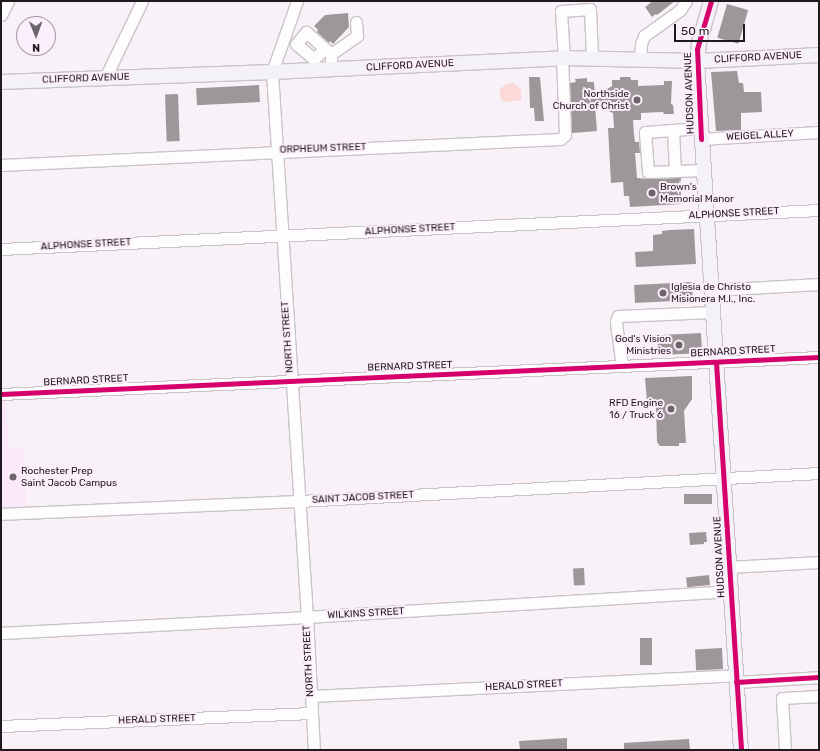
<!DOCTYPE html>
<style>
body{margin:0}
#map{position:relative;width:820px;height:751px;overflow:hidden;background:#f8f2f8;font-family:Rubik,sans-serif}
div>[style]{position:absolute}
.built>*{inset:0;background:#fbe8f9}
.green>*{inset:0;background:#fcd8d7}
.building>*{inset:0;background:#9e979a;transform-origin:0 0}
.roads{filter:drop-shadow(1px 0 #cac3c9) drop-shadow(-1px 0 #cac3c9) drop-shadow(0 1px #cac3c9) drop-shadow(0 -1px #cac3c9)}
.minor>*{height:11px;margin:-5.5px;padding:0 5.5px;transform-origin:5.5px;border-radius:5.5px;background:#fefdfe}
.major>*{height:14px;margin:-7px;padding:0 7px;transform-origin:7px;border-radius:7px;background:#f5f1f8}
.cycleway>*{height:5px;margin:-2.5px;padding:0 2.5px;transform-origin:2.5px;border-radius:2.5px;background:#d6006c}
.dots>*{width:11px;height:11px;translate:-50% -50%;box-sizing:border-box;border:2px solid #fceefa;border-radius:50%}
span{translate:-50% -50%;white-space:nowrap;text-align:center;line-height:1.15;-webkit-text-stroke:4px #fceefa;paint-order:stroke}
.street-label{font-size:10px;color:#211920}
.poi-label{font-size:10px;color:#211920}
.right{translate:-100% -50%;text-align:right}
.left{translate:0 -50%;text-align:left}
.frame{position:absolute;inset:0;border:2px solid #211920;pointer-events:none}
.north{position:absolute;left:16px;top:16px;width:40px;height:40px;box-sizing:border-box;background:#fceefa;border:1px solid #a499a3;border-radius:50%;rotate:179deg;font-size:11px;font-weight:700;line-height:16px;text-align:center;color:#211920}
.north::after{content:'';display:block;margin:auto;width:14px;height:18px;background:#6c656c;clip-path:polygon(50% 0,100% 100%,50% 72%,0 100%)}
.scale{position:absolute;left:674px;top:24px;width:71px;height:18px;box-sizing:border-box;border:2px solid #211920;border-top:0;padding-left:5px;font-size:12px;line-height:14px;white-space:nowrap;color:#211920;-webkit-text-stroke:3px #fceefa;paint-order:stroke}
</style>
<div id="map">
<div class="built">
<i style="clip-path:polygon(1px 400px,6px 400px,9px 448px,24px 447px,26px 509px,1px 511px)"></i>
</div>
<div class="green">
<i style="clip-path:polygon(514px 83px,521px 90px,521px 100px,508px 102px,502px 101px,499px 90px,506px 84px)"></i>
</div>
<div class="building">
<i style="clip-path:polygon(653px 1px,675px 1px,657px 15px,656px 14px,652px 17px,645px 7px)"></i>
<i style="left:727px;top:4px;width:22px;height:35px;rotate:16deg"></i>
<i style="clip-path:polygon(348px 13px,349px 27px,333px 44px,330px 41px,329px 43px,317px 32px,318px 30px,314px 26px,325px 15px)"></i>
<i style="clip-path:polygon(737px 71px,739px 83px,743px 83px,744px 92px,761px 92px,762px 112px,741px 113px,741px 130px,716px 131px,711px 72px)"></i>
<i style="clip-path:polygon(529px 77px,540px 77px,544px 121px,535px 121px,534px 108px,530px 108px)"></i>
<i style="clip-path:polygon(620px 77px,630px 77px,631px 80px,638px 80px,638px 86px,664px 85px,664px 81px,672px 81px,671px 104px,673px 105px,674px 114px,664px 114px,663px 112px,641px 113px,641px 120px,633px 120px,634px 135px,635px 142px,639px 142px,640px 153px,635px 153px,637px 178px,648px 179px,681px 178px,681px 204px,630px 207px,629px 196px,624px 196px,623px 182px,611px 183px,608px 128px,614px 128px,613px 113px,595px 105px,597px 131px,572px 133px,570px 83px,576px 82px,575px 79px,587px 78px,587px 82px,594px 82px,595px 97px,612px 86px,612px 80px,620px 80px)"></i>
<i style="left:259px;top:85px;width:17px;height:63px;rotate:87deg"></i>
<i style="left:178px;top:94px;width:47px;height:13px;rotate:88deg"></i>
<i style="clip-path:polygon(694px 229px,696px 264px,636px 267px,635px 252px,653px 251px,653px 235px,662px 234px,662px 231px,670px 230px)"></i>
<i style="left:692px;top:282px;width:18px;height:58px;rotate:87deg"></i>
<i style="left:701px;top:333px;width:20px;height:44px;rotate:87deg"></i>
<i style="clip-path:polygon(692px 376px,692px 399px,684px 411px,686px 443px,679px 443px,679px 446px,660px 446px,657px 442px,656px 407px,649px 407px,647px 402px,645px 378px)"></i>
<i style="left:712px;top:494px;width:10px;height:28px;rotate:90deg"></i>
<i style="clip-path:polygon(706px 532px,707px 542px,704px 542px,704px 544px,690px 545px,689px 533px)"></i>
<i style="left:584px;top:568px;width:17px;height:11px;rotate:87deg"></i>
<i style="left:709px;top:575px;width:10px;height:23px;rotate:84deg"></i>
<i style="left:640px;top:638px;width:12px;height:27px"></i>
<i style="left:722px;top:648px;width:21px;height:27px;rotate:87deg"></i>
<i style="clip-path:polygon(567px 738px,567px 750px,520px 750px,519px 741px)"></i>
<i style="clip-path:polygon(689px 739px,690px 750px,624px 750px,624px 743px)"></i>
</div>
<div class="roads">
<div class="minor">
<i style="left:297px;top:1px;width:75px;rotate:109.4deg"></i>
<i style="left:272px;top:72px;width:546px;rotate:86.33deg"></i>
<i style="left:307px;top:617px;width:133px;rotate:87deg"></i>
<i style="left:1px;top:15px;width:16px;rotate:-63deg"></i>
<i style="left:324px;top:49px;width:14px;rotate:135deg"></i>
<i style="left:314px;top:59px;width:23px;rotate:-140deg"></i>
<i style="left:296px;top:44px;width:16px;rotate:-50deg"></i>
<i style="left:306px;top:32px;width:33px;rotate:41deg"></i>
<i style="left:331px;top:54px;width:16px;rotate:90deg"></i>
<i style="left:331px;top:54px;width:32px;rotate:-35deg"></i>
<i style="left:357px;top:36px;width:14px;rotate:-94deg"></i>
<i style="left:564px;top:58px;width:47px;rotate:-93.7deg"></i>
<i style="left:561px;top:11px;width:29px;rotate:-4deg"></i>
<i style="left:590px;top:9px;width:48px;rotate:87.6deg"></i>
<i style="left:640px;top:59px;width:15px;rotate:-86deg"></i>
<i style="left:641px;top:44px;width:9px;rotate:-69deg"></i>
<i style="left:644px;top:36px;width:44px;rotate:-35.8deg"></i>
<i style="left:680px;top:10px;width:11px;rotate:-56deg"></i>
<i style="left:105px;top:78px;width:85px;rotate:-64.3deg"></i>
<i style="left:700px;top:128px;width:55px;rotate:175.8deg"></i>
<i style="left:645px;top:132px;width:40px;rotate:85.7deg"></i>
<i style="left:648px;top:172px;width:55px;rotate:-2.1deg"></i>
<i style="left:673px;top:130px;width:41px;rotate:87.2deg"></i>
<i style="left:701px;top:139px;width:118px;rotate:-3.4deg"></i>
<i style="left:1px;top:165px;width:560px;rotate:-2.66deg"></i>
<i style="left:560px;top:139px;width:6px;rotate:-39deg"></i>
<i style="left:565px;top:135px;width:77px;rotate:-92.2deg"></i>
<i style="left:1px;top:249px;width:819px;rotate:-2.73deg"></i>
<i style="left:712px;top:290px;width:107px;rotate:-3.2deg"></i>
<i style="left:622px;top:366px;width:34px;rotate:-98deg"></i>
<i style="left:617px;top:332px;width:11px;rotate:-95deg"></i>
<i style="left:616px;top:321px;width:5px;rotate:-68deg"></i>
<i style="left:618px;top:316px;width:95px;rotate:-2.4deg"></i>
<i style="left:1px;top:394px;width:819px;rotate:-2.59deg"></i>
<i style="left:1px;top:514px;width:298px;rotate:-2.5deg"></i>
<i style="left:299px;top:501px;width:521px;rotate:-3.08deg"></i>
<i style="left:729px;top:567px;width:90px;rotate:-3.2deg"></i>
<i style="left:1px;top:633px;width:306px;rotate:-3deg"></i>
<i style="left:307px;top:617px;width:425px;rotate:-3.5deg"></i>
<i style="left:736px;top:682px;width:83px;rotate:-3.4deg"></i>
<i style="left:312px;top:696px;width:425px;rotate:-2.8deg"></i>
<i style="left:1px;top:726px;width:311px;rotate:-2.4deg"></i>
<i style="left:785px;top:750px;width:52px;rotate:-93.3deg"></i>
<i style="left:782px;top:698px;width:37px;rotate:-3deg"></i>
</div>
<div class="major">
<i style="left:711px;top:1px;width:44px;rotate:105.9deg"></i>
<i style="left:699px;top:43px;width:18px;rotate:96deg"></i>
<i style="left:697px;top:61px;width:690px;rotate:86.35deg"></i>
<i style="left:1px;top:82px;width:271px;rotate:-2.1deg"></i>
<i style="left:272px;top:72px;width:292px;rotate:-2.7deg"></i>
<i style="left:564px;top:58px;width:133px;rotate:1.3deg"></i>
<i style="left:697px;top:61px;width:122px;rotate:-2.8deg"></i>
</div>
</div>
<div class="cycleway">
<i style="left:701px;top:139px;width:90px;rotate:-92.5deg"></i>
<i style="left:697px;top:49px;width:50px;rotate:-73.7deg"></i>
<i style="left:716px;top:362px;width:389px;rotate:86.3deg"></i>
<i style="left:1px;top:394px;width:819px;rotate:-2.59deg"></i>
<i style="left:736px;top:682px;width:83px;rotate:-3.4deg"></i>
</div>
<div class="dots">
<i style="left:637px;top:100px;background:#6c656c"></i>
<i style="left:652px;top:193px;background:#6c656c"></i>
<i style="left:663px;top:293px;background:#6c656c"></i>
<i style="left:679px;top:345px;background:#6c656c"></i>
<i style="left:671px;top:409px;background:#6c656c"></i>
<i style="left:13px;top:477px;background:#6c656c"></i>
</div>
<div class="street-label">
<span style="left:758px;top:58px;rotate:-3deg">CLIFFORD AVENUE</span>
<span style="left:410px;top:66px;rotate:-3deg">CLIFFORD AVENUE</span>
<span style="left:86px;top:79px;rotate:-2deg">CLIFFORD AVENUE</span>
<span style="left:690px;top:93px;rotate:-92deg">HUDSON AVENUE</span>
<span style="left:760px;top:136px;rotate:-3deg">WEIGEL ALLEY</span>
<span style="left:323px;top:149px;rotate:-2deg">ORPHEUM STREET</span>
<span style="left:734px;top:214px;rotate:-3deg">ALPHONSE STREET</span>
<span style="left:410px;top:230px;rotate:-3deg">ALPHONSE STREET</span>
<span style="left:86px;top:245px;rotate:-3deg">ALPHONSE STREET</span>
<span style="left:288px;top:337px;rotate:-94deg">NORTH STREET</span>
<span style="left:733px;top:352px;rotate:-3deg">BERNARD STREET</span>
<span style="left:410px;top:367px;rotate:-2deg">BERNARD STREET</span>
<span style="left:86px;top:381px;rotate:-3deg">BERNARD STREET</span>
<span style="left:363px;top:498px;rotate:-3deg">SAINT JACOB STREET</span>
<span style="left:720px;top:557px;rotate:-93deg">HUDSON AVENUE</span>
<span style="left:366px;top:614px;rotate:-3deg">WILKINS STREET</span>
<span style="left:309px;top:661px;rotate:-93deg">NORTH STREET</span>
<span style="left:524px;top:686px;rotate:-3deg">HERALD STREET</span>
<span style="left:157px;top:720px;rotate:-2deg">HERALD STREET</span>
</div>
<div class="poi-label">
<span class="right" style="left:629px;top:100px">Northside<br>Church of Christ</span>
<span class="left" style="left:660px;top:193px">Brown's<br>Memorial Manor</span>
<span class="left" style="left:671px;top:293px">Iglesia de Christo<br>Misionera M.I., Inc.</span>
<span class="right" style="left:671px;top:345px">God's Vision<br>Ministries</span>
<span class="right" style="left:663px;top:409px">RFD Engine<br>16 / Truck 6</span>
<span class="left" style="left:21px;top:477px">Rochester Prep<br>Saint Jacob Campus</span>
</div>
<div class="frame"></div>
<div class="north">N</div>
<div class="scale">50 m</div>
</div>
